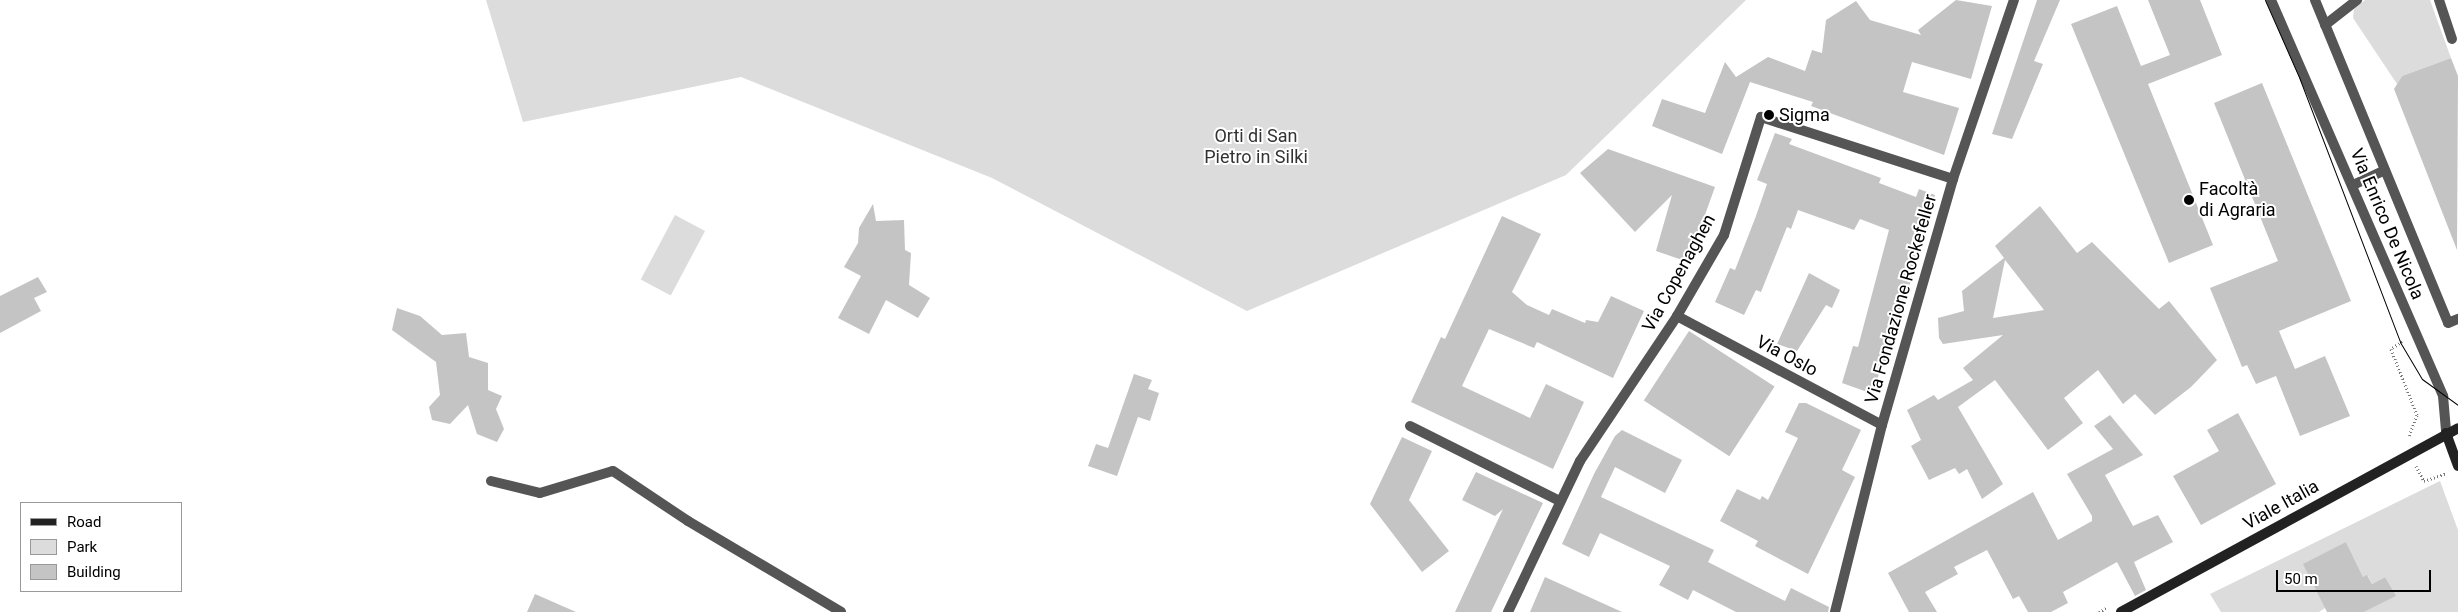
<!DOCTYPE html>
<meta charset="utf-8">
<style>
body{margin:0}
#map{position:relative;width:2458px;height:612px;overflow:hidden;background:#fff;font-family:Roboto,sans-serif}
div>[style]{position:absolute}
.green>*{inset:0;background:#dcdcdc;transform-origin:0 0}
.building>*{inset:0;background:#c4c4c4;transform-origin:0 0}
.path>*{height:3px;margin-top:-1.5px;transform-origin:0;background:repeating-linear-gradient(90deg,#777 0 1px,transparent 0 3.5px)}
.lane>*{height:10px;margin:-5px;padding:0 5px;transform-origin:5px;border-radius:5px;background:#555}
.street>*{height:10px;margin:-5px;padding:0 5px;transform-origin:5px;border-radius:5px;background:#555}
.secondary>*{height:10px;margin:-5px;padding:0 5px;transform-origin:5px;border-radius:5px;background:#222}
.tram>*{height:1px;margin:-0.5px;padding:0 0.5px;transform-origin:0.5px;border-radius:0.5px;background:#000}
.dots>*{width:14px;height:14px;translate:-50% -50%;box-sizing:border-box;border:2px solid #fff;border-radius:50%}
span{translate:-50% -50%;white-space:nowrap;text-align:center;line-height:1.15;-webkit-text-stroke:4px #fff;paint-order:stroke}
.poi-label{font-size:18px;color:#000}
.left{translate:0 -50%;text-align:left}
.park-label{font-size:18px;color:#333}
.street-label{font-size:18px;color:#000}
.legend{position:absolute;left:20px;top:502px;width:162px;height:90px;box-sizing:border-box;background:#fff;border:1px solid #999;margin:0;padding:6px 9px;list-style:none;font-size:15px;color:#000}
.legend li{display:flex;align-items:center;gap:10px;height:25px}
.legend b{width:25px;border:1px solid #999}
.scale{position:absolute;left:2276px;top:570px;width:155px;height:22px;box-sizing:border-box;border:2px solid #000;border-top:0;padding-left:6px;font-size:15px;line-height:18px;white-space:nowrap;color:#000;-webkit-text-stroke:4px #fff;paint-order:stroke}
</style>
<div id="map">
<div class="green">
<i style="clip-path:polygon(486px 0,1746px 0,1566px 175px,1247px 311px,992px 178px,741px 77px,523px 122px)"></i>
<i style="clip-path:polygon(2365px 0,2430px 0,2451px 58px,2402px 76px,2397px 84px,2353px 18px,2354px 9px)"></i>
<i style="left:675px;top:215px;width:34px;height:73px;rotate:28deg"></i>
<i style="clip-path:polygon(2440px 481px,2458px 530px,2458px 612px,2364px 612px,2395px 596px,2385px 577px,2372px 584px,2368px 576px,2363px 577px,2346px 542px,2325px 608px,2319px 612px,2221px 612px,2210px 594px)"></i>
</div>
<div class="building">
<i style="clip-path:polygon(1956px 0,1992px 6px,1971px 79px,1912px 62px,1903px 92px,1959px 108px,1944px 155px,1811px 106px,1813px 102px,1750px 82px,1722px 154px,1652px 126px,1662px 99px,1705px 113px,1725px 62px,1736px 77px,1768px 57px,1805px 71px,1812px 50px,1822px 53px,1826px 20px,1856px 1px,1870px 20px,1921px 35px,1918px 30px)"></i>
<i style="clip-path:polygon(2037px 0,2060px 0,2034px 61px,2043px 64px,2012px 139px,1992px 134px)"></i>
<i style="clip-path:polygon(2148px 0,2200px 0,2222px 55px,2148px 84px,2213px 245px,2169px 263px,2071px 24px,2117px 6px,2141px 66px,2170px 55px)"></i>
<i style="clip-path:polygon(2451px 58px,2458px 76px,2457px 250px,2394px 89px,2402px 76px)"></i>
<i style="clip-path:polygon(2262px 83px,2351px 301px,2279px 331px,2295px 369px,2325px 356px,2350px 416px,2300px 436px,2276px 376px,2256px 384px,2247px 365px,2242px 367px,2210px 288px,2278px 261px,2214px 103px)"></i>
<i style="clip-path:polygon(1775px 133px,1792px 139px,1789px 144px,1881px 178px,1879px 183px,1916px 197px,1919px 189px,1935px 195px,1887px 365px,1882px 364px,1873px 394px,1842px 383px,1853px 346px,1858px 347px,1889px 230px,1860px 219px,1854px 230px,1798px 210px,1791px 229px,1787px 227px,1761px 292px,1756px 290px,1744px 315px,1715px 302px,1730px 268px,1735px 270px,1756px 216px,1767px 184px,1757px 180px)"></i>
<i style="clip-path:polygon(1608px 149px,1715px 187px,1688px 262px,1656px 251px,1672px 195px,1635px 232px,1580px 173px)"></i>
<i style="clip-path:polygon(873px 204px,876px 221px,904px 220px,905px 250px,911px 253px,909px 285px,930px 298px,918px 318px,886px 300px,869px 334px,838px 318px,861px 276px,844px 267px,858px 243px,859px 228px)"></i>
<i style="clip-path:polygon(evenodd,2040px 206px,2077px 253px,2092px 242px,2159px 309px,2169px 301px,2217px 360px,2191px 387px,2155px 415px,2135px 394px,2123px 404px,2098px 370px,2064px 398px,2083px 423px,2048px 450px,1995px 380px,1958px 407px,2003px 484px,1982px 499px,1967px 469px,1959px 474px,1955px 468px,1929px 480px,1911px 446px,1921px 440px,1907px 410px,1934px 395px,1938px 400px,1973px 380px,1963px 368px,2003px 335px,1943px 344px,1939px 338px,1938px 318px,1964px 311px,1962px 291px,2004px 258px,1995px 246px,2040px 206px,2005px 260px,2009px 265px,2044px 310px,1993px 318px,2005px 260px)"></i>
<i style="clip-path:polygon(1502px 216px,1541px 234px,1512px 292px,1527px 305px,1549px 315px,1552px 309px,1585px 323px,1586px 320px,1598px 322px,1611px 296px,1644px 311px,1613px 378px,1537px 342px,1534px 348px,1489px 329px,1462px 386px,1530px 418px,1546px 384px,1584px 402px,1553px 469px,1411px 402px,1441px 337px,1445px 339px)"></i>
<i style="clip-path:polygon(1809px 273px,1840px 290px,1832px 308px,1826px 305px,1797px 351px,1777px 344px)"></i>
<i style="clip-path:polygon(38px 277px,47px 292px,34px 298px,41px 311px,0 333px,0 296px)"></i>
<i style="clip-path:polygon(397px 308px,420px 316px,442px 335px,466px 333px,469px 357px,488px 363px,488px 390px,502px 396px,496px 409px,504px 429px,497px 442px,477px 434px,468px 405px,450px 424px,432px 420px,429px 407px,440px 395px,436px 362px,392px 330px)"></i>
<i style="left:1689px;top:331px;width:102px;height:83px;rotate:33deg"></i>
<i style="clip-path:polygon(1134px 374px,1152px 380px,1148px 389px,1159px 393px,1150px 421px,1138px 417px,1117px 476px,1088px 466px,1096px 444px,1108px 448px)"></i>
<i style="clip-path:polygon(1799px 403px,1806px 403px,1861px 430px,1842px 470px,1855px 477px,1808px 574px,1755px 546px,1758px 541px,1720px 521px,1737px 489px,1760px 500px,1762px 496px,1768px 500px,1798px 438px,1785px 432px)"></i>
<i style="clip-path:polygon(2238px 413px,2276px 484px,2201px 525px,2173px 476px,2219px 451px,2207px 430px)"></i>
<i style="clip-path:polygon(2110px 415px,2143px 455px,2105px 475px,2133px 526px,2158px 515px,2173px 542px,2134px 562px,2146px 590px,2135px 596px,2117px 562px,2063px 592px,2068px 603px,2051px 612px,2028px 612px,2019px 596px,2013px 599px,1987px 550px,1954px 567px,1958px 574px,1925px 592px,1937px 612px,1909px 612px,1888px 573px,2033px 492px,2058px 540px,2092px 521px,2092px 516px,2067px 474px,2113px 449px,2094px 426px)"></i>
<i style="clip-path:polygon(1622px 430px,1682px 460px,1665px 493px,1615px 467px,1601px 497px,1714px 550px,1708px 562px,1785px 601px,1791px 588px,1829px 607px,1828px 612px,1736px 612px,1693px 590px,1688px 600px,1659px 585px,1670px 566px,1600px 533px,1589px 557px,1562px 544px,1594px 474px,1615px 436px)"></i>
<i style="clip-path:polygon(1402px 437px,1432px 451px,1409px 500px,1449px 551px,1422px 572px,1370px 504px)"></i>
<i style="clip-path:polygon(1476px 472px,1543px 503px,1491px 612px,1455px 612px,1503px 509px,1495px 516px,1462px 500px)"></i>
<i style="clip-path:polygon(2346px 542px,2363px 577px,2367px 575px,2372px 584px,2385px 577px,2396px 596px,2364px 612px,2327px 612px,2303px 564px)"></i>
<i style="clip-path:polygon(1545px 577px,1622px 612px,1530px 612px)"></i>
<i style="clip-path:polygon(535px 594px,576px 612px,527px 612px)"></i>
</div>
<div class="path">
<i style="left:2402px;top:341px;width:14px;rotate:144deg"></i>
<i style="left:2391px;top:349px;width:71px;rotate:68.5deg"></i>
<i style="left:2417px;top:415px;width:22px;rotate:111deg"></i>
<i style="left:2416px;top:466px;width:17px;rotate:62deg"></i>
<i style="left:2424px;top:481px;width:24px;rotate:-19deg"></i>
<i style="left:2099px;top:612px;width:10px;rotate:-29deg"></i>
</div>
<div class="lane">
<i style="left:2315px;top:0;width:349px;rotate:67.6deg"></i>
<i style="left:2448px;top:323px;width:11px;rotate:-22deg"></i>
<i style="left:2439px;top:0;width:41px;rotate:71.6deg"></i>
<i style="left:2325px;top:25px;width:41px;rotate:-38deg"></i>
<i style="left:2353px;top:185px;width:35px;rotate:-25deg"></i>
<i style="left:1410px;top:426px;width:168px;rotate:26.6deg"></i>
<i style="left:491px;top:481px;width:50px;rotate:13.8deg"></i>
<i style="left:540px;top:493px;width:76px;rotate:-16.8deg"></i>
<i style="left:613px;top:471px;width:90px;rotate:33.7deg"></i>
<i style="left:688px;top:521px;width:178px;rotate:30.7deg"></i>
</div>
<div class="street">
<i style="left:2271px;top:0;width:432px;rotate:66.5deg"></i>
<i style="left:2443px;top:396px;width:37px;rotate:85deg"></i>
<i style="left:1677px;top:316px;width:232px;rotate:28deg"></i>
<i style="left:1508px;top:612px;width:167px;rotate:-64.5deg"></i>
<i style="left:1580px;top:461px;width:174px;rotate:-56.2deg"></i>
<i style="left:1677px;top:316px;width:94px;rotate:-59.9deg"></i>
<i style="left:1724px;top:235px;width:124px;rotate:-72.6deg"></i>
<i style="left:1761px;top:117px;width:202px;rotate:17.9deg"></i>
<i style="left:1835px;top:612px;width:193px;rotate:-75.9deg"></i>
<i style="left:1882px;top:425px;width:256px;rotate:-73.9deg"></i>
<i style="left:1953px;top:179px;width:189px;rotate:-71.2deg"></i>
</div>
<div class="secondary">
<i style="left:2446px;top:433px;width:35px;rotate:70deg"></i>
<i style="left:2121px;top:612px;width:384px;rotate:-28.6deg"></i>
</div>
<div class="tram">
<i style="left:2265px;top:0;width:84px;rotate:66.2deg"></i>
<i style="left:2299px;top:77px;width:284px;rotate:69.1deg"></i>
<i style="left:2400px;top:342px;width:43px;rotate:59.3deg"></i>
<i style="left:2422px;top:379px;width:44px;rotate:35.8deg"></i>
</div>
<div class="dots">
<i style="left:1769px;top:115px;background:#000"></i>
<i style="left:2189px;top:200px;background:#000"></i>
</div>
<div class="poi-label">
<span class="left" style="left:1779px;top:115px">Sigma</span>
<span class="left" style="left:2199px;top:200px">Facoltà<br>di Agraria</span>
</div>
<div class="park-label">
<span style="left:1256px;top:147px">Orti di San<br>Pietro in Silki</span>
</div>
<div class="street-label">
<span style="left:2387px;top:224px;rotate:67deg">Via Enrico De Nicola</span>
<span style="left:1679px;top:273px;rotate:-61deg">Via Copenaghen</span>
<span style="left:1901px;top:299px;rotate:-74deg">Via Fondazione Rockefeller</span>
<span style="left:1787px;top:356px;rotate:28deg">Via Oslo</span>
<span style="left:2281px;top:505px;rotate:-29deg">Viale Italia</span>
</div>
<ul class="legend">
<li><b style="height:6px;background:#222"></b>Road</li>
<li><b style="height:14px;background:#dcdcdc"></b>Park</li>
<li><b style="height:14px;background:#c4c4c4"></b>Building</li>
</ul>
<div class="scale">50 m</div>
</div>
